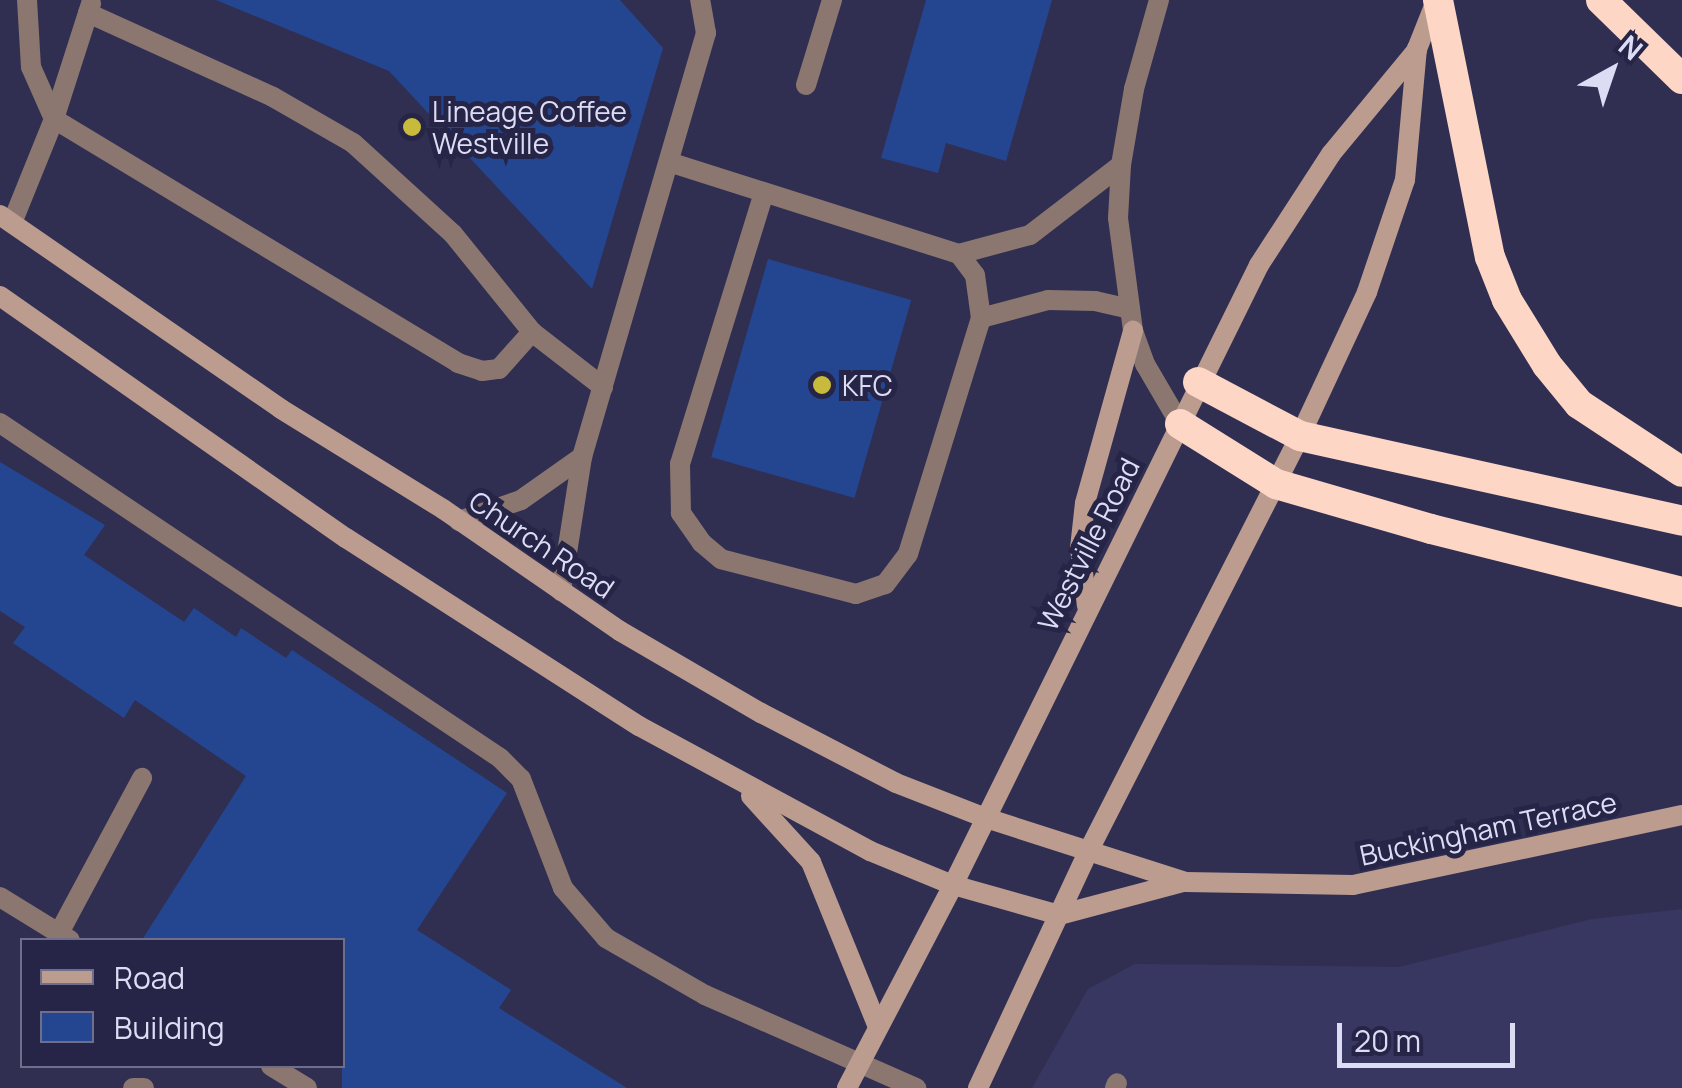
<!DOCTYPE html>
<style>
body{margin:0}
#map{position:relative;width:1682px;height:1088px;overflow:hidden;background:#302f52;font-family:Manrope,sans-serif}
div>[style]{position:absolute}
.built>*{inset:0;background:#383761}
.building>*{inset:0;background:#244691;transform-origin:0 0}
.lane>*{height:20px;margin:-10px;padding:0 10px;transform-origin:10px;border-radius:10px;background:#8b776f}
.street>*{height:20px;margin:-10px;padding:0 10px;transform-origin:10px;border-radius:10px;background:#8b776f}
.secondary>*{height:20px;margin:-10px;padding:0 10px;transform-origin:10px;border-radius:10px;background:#bc9c8f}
.highway>*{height:30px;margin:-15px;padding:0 15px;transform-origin:15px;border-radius:15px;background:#fdd6c6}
.dots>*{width:28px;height:28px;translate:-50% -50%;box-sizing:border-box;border:5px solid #262547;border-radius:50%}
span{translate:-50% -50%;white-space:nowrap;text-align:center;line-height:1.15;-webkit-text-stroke:10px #262547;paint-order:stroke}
.poi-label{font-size:28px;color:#dcddf4}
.left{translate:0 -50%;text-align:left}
.street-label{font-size:28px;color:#dcddf4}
.legend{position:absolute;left:20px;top:938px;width:325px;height:130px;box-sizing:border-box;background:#262547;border:2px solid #6f6f8c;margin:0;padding:12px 18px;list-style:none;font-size:30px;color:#dcddf4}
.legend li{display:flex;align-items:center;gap:20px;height:50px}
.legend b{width:50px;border:2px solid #6f6f8c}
.north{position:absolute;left:1562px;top:20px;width:100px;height:100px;-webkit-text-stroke:8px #262547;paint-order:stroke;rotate:40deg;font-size:28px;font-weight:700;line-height:40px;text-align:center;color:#dcddf4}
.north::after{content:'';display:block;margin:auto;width:35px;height:45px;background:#dcddf4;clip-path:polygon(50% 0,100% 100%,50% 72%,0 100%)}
.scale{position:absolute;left:1337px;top:1023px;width:178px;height:45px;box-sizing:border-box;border:5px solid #dcddf4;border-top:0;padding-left:12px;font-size:30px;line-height:35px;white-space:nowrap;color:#dcddf4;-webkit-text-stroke:8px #262547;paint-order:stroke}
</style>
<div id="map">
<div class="built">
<i style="clip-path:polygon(1682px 909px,1682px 1088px,1032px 1088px,1088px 989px,1135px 964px,1399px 967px,1592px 919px)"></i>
</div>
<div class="building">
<i style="clip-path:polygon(216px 0,620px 0,663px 48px,592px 289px,389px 71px)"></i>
<i style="clip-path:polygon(926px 0,1052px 0,1006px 161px,946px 143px,938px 173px,881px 158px)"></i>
<i style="left:768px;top:259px;width:149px;height:206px;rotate:16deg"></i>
<i style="clip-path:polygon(0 462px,105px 525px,84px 555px,184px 622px,194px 608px,236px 637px,241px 628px,286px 658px,292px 650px,507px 793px,417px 930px,511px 990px,499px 1008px,627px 1088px,342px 1088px,342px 940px,142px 940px,246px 776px,135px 700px,124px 718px,13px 643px,25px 627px,0 611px)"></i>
</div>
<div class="lane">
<i style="left:27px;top:0;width:67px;rotate:86.6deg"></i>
<i style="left:31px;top:67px;width:57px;rotate:66.1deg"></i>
<i style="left:54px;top:119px;width:472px;rotate:31.1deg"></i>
<i style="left:458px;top:363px;width:25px;rotate:18deg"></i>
<i style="left:482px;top:371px;width:17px;rotate:-7deg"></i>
<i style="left:499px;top:369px;width:50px;rotate:-48.3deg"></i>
<i style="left:88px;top:13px;width:203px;rotate:24.4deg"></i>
<i style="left:273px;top:97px;width:92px;rotate:29.9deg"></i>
<i style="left:353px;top:143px;width:135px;rotate:42.3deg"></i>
<i style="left:453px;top:234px;width:126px;rotate:51.1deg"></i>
<i style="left:532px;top:332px;width:90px;rotate:37.8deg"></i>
<i style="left:806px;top:85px;width:89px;rotate:-73deg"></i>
<i style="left:672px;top:163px;width:301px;rotate:17.6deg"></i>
<i style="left:959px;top:254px;width:26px;rotate:53deg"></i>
<i style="left:975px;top:275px;width:43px;rotate:82.1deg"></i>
<i style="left:981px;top:318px;width:247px;rotate:107.2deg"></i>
<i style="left:908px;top:554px;width:38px;rotate:127deg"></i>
<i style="left:885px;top:584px;width:31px;rotate:161deg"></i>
<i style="left:856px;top:594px;width:139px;rotate:-165.5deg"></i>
<i style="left:721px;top:559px;width:25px;rotate:-140deg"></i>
<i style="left:702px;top:543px;width:37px;rotate:-125deg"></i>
<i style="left:681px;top:513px;width:49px;rotate:-91.2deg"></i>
<i style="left:680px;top:464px;width:284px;rotate:-72.8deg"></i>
<i style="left:12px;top:223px;width:112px;rotate:-68deg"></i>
<i style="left:54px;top:119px;width:121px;rotate:-72.2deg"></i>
<i style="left:959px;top:254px;width:73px;rotate:-15deg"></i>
<i style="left:1030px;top:235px;width:115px;rotate:-37.6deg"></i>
<i style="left:981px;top:318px;width:69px;rotate:-15deg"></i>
<i style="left:1048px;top:300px;width:47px;rotate:1.2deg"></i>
<i style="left:1095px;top:301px;width:36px;rotate:13deg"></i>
<i style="left:0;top:423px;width:602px;rotate:33.82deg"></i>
<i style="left:500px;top:758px;width:30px;rotate:45deg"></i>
<i style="left:521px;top:779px;width:117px;rotate:68.9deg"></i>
<i style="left:563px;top:888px;width:66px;rotate:49.3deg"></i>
<i style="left:606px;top:938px;width:114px;rotate:29.9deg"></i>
<i style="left:705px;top:995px;width:231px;rotate:23.8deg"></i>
<i style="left:459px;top:521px;width:65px;rotate:-18.7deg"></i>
<i style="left:521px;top:500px;width:75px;rotate:-35.2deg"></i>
<i style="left:561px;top:591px;width:136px;rotate:-81.1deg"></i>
<i style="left:582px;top:457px;width:442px;rotate:-73.7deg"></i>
<i style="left:706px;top:33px;width:34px;rotate:-100deg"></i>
<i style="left:0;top:897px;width:82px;rotate:31.6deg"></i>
<i style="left:59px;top:933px;width:176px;rotate:-61.8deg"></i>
<i style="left:271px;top:1066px;width:42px;rotate:31.4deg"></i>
<i style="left:133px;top:1088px;width:11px"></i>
<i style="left:1115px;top:1088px;width:5px;rotate:-68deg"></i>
</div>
<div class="street">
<i style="left:1159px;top:0;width:92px;rotate:105.7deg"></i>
<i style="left:1134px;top:89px;width:77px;rotate:99.7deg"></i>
<i style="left:1121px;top:165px;width:53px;rotate:93.2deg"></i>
<i style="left:1118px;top:218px;width:114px;rotate:82.4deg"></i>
<i style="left:1133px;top:331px;width:35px;rotate:70deg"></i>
<i style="left:1145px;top:364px;width:69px;rotate:59.7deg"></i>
</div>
<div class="secondary">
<i style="left:0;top:215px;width:341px;rotate:34.6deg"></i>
<i style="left:281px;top:409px;width:190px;rotate:31.7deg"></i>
<i style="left:443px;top:509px;width:215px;rotate:34.6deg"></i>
<i style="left:620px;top:631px;width:163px;rotate:30.2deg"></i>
<i style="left:761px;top:713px;width:152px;rotate:27.4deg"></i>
<i style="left:896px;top:783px;width:97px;rotate:21.3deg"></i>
<i style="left:986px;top:818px;width:209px;rotate:17.8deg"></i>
<i style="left:1185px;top:882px;width:168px;rotate:1deg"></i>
<i style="left:1353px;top:885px;width:336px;rotate:-12deg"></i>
<i style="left:0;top:296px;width:422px;rotate:35deg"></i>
<i style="left:346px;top:538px;width:348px;rotate:32.7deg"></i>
<i style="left:639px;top:726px;width:263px;rotate:28.4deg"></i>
<i style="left:870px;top:851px;width:90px;rotate:22.3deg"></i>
<i style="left:953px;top:885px;width:110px;rotate:15.8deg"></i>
<i style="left:1087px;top:606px;width:58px;rotate:-96.9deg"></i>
<i style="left:1080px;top:548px;width:45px;rotate:-83.7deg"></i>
<i style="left:1085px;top:503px;width:179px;rotate:-74.4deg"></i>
<i style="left:751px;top:796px;width:89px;rotate:47.7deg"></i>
<i style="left:811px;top:862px;width:178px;rotate:67.9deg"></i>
<i style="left:1059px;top:915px;width:128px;rotate:-14.9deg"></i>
<i style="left:847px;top:1088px;width:229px;rotate:-62.4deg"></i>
<i style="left:953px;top:885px;width:691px;rotate:-63.73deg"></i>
<i style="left:1259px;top:265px;width:132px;rotate:-57deg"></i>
<i style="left:1331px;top:154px;width:135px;rotate:-50.4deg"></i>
<i style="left:978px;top:1088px;width:263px;rotate:-65deg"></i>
<i style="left:1089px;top:850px;width:465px;rotate:-63deg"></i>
<i style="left:1300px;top:436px;width:159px;rotate:-65deg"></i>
<i style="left:1367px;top:292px;width:118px;rotate:-71.3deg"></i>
<i style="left:1405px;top:180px;width:132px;rotate:-84.8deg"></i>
<i style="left:1417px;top:49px;width:52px;rotate:-68.4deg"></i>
</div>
<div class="highway">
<i style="left:1438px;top:0;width:262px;rotate:78.6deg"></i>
<i style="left:1490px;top:257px;width:46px;rotate:68.4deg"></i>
<i style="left:1507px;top:300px;width:76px;rotate:58.4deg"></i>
<i style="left:1547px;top:365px;width:50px;rotate:50.6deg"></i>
<i style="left:1579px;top:404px;width:123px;rotate:33.4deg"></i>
<i style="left:1601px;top:0;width:113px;rotate:44.3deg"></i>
<i style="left:1198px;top:382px;width:115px;rotate:27.9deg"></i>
<i style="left:1300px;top:436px;width:391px;rotate:12.5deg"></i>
<i style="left:1180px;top:424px;width:113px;rotate:32deg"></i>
<i style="left:1276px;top:484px;width:161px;rotate:16.2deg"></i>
<i style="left:1431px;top:529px;width:259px;rotate:14.1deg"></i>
</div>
<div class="dots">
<i style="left:412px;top:127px;background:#c8bb3b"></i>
<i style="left:822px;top:385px;background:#c8bb3b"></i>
</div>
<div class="poi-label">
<span class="left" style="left:432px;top:127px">Lineage Coffee<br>Westville</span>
<span class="left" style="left:842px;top:385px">KFC</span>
</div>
<div class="street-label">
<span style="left:542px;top:544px;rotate:34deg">Church Road</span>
<span style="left:1088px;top:544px;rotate:-63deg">Westville Road</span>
<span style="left:1488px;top:828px;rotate:-12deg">Buckingham Terrace</span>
</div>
<ul class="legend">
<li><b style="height:12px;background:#bc9c8f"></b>Road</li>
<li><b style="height:28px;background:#244691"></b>Building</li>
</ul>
<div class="north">N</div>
<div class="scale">20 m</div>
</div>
